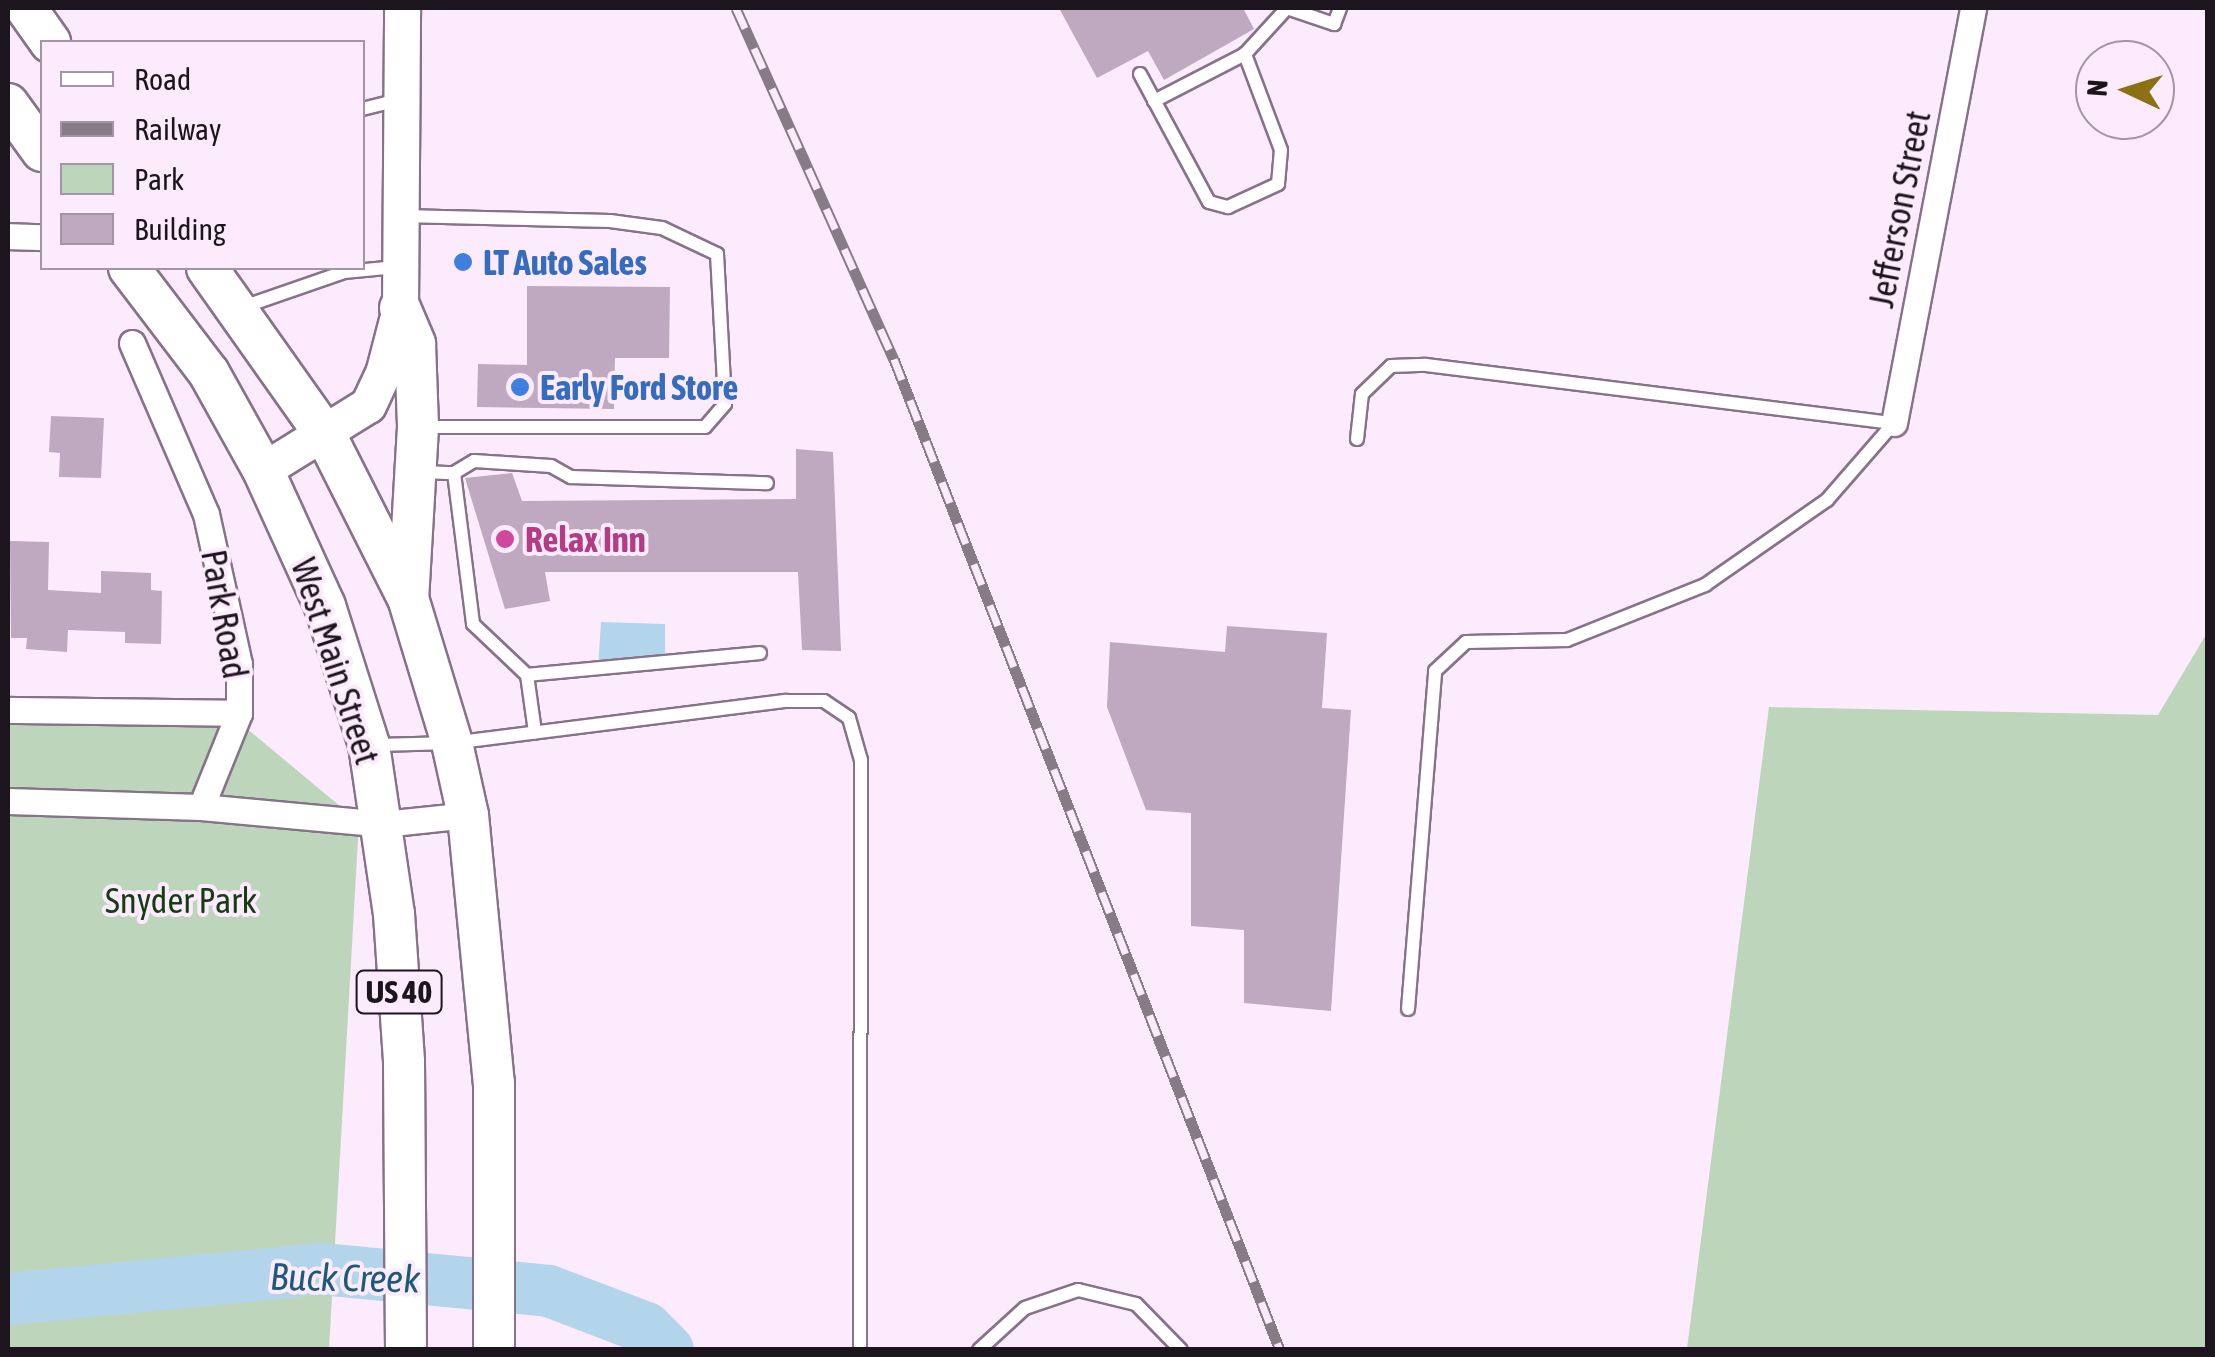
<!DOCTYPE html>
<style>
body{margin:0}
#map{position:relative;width:2215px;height:1357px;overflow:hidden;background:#fceafd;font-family:"Asap Condensed",sans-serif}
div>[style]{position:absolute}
.green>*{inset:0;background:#bdd5ba}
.water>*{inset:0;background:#b2d5eb}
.river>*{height:52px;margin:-26px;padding:0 26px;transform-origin:26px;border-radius:26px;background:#b2d5eb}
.building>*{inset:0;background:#bea9c0}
.roads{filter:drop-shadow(2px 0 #877389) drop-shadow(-2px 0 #877389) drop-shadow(0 2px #877389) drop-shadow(0 -2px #877389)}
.lane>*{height:12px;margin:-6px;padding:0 6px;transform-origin:6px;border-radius:6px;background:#fff}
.street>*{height:25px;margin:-12.5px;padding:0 12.5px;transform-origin:12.5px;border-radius:12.5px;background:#fff}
.secondary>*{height:35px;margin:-17.5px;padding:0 17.5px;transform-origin:17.5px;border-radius:17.5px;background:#fff}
.primary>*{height:40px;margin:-20px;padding:0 20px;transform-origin:20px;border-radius:20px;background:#fff}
.rail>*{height:11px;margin-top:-5.5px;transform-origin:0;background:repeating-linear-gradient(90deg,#fceafd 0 22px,#887b88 0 44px);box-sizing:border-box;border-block:2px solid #887b88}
.dots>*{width:28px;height:28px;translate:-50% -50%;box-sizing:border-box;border:5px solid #fceafd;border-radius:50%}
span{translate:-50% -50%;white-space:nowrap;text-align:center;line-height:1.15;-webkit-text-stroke:8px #fceafd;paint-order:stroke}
.shield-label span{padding:2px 8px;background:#fceafd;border:2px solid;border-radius:8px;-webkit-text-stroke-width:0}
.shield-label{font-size:32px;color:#1d151d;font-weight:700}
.street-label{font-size:35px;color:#1d151d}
.shop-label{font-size:35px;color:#366cbe;font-weight:700}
.left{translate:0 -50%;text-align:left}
.hotel-label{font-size:35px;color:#b23c85;font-weight:700}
.park-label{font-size:35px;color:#173b13}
.water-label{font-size:38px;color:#1d5978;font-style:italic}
.frame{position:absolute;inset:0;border:10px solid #1d151d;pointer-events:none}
.legend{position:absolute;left:40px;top:40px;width:325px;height:230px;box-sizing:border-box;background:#fceafd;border:2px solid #a395a3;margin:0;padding:12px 18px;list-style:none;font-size:30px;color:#1d151d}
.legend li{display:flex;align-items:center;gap:20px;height:50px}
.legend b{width:50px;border:2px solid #a395a3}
.north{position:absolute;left:2075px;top:40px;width:100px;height:100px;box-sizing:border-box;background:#fceafd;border:2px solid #a395a3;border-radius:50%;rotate:274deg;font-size:28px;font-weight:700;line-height:40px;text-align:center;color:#1d151d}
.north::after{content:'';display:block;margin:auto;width:35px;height:45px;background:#8c7114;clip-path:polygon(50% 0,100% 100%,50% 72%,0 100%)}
</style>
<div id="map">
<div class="green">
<i style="clip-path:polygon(2207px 633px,2207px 1349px,1687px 1349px,1769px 707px,2158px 715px)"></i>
<i style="clip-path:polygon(8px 713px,233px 717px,359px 822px,329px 1349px,8px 1349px)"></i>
</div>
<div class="water">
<i style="clip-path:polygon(601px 622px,665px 624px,665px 660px,598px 669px)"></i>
</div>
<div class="river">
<i style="left:8px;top:1299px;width:315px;rotate:-5.5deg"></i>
<i style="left:322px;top:1269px;width:228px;rotate:5.5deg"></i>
<i style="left:549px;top:1291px;width:104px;rotate:20.9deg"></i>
<i style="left:646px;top:1328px;width:31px;rotate:45deg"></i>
</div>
<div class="building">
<i style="clip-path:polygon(1059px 8px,1243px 8px,1254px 29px,1164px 80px,1148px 51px,1097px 78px)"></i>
<i style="clip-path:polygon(527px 286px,670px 287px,669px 358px,615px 358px,614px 409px,477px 407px,478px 364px,527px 365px)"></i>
<i style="clip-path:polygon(51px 416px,104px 418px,101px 478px,59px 477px,60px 453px,49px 452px)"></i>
<i style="clip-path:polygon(796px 449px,833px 452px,841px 651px,802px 650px,798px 572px,545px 572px,550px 601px,505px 609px,465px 478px,512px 473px,522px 501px,796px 499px)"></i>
<i style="clip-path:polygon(10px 541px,49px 542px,48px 590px,101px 593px,101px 571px,151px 573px,151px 590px,162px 591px,161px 644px,125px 643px,125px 632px,68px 630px,67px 652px,26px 649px,27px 638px,11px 638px)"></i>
<i style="clip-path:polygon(1227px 626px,1327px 633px,1322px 708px,1351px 710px,1331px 1011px,1244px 1003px,1244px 930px,1191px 926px,1191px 813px,1146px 810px,1107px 707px,1110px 642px,1225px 652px)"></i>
</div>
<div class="roads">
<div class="lane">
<i style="left:1140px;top:74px;width:145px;rotate:61.7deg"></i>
<i style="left:1209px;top:202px;width:20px;rotate:15deg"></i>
<i style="left:1228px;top:207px;width:55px;rotate:-24.7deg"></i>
<i style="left:1278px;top:184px;width:34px;rotate:-85deg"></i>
<i style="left:1281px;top:150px;width:103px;rotate:-110.6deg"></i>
<i style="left:1245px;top:54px;width:62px;rotate:-47.6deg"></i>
<i style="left:1287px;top:8px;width:50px;rotate:18.8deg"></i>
<i style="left:1334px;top:24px;width:17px;rotate:-69deg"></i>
<i style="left:1154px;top:101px;width:102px;rotate:-27.3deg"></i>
<i style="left:362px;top:109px;width:37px;rotate:-14deg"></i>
<i style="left:401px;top:216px;width:209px;rotate:1.4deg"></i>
<i style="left:610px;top:221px;width:52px;rotate:7.7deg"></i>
<i style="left:662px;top:228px;width:61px;rotate:25.3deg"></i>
<i style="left:717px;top:254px;width:150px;rotate:86.9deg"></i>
<i style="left:725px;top:404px;width:30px;rotate:131deg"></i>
<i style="left:705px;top:427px;width:280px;rotate:180deg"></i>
<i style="left:243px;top:307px;width:107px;rotate:-19.1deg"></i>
<i style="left:344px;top:272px;width:53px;rotate:-5.4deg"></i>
<i style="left:1357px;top:439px;width:45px;rotate:-83.7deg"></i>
<i style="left:1362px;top:394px;width:40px;rotate:-44deg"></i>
<i style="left:1391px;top:366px;width:35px;rotate:-2deg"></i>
<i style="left:1426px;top:365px;width:472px;rotate:7.1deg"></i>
<i style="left:421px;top:472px;width:33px;rotate:2deg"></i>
<i style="left:454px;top:473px;width:152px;rotate:82.8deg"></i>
<i style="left:473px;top:624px;width:74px;rotate:43.4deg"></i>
<i style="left:527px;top:675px;width:58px;rotate:82deg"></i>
<i style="left:454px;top:473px;width:23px;rotate:-31deg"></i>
<i style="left:474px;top:461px;width:77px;rotate:3.7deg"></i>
<i style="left:551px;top:466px;width:23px;rotate:29deg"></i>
<i style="left:571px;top:477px;width:196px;rotate:1.8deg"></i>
<i style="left:527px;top:675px;width:234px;rotate:-5.4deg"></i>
<i style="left:377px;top:745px;width:75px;rotate:-1.5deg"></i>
<i style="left:452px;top:743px;width:337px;rotate:-7.2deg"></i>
<i style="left:786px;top:701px;width:38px"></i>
<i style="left:824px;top:701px;width:30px;rotate:34deg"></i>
<i style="left:849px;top:718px;width:44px;rotate:74.1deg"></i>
<i style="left:861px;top:760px;width:590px;rotate:90.1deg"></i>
<i style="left:1408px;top:1009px;width:339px;rotate:-85.4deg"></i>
<i style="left:1435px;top:671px;width:42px;rotate:-43.1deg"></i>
<i style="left:1466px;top:642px;width:101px;rotate:-1.1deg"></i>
<i style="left:1567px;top:640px;width:149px;rotate:-21.7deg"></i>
<i style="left:1705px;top:585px;width:149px;rotate:-34.9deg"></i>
<i style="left:1827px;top:500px;width:102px;rotate:-49deg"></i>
<i style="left:979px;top:1350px;width:62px;rotate:-42.4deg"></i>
<i style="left:1025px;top:1308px;width:56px;rotate:-18.8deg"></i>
<i style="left:1078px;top:1290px;width:60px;rotate:13.6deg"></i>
<i style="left:1136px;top:1304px;width:64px;rotate:45.6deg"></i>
</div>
<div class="street">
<i style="left:8px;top:236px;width:34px;rotate:2deg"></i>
<i style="left:132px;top:343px;width:186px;rotate:66.6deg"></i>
<i style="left:206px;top:514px;width:154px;rotate:77.6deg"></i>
<i style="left:239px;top:664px;width:49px;rotate:90deg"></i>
<i style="left:239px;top:713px;width:101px;rotate:112deg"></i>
<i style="left:1894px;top:423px;width:422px;rotate:-79.2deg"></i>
<i style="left:8px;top:710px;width:231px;rotate:0.7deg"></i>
<i style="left:8px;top:801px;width:193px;rotate:1.8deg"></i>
<i style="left:201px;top:807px;width:183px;rotate:5.3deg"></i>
<i style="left:383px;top:824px;width:85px;rotate:-6deg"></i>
</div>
<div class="secondary">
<i style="left:263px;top:470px;width:123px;rotate:-31.8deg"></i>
<i style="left:368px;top:405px;width:38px;rotate:-65deg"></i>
<i style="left:384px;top:370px;width:64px;rotate:-75.5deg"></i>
<i style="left:400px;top:308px;width:300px;rotate:-89.6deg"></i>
</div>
<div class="primary">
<i style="left:26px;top:8px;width:42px;rotate:54.8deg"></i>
<i style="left:8px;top:104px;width:58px;rotate:54.1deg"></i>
<i style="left:129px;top:268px;width:132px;rotate:52.7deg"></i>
<i style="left:209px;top:373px;width:111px;rotate:60.9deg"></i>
<i style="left:263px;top:470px;width:149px;rotate:65.5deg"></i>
<i style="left:325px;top:606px;width:146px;rotate:72.4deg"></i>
<i style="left:369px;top:745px;width:171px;rotate:81.6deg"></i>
<i style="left:394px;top:914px;width:148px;rotate:86.1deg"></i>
<i style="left:404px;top:1062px;width:288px;rotate:89.6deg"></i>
<i style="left:207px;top:268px;width:206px;rotate:54.7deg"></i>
<i style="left:326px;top:436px;width:182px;rotate:63.2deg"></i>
<i style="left:408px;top:598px;width:152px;rotate:73.1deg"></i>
<i style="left:452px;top:743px;width:74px;rotate:77.5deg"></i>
<i style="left:468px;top:815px;width:269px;rotate:84.5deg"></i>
<i style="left:494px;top:1083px;width:267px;rotate:90deg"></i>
<i style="left:400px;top:308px;width:39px;rotate:67deg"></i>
<i style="left:415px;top:344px;width:83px;rotate:87.9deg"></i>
<i style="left:418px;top:427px;width:171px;rotate:93.3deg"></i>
</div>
</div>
<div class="rail">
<i style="left:736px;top:8px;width:385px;rotate:65.8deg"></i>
<i style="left:894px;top:359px;width:1064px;rotate:68.72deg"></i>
</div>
<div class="dots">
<i style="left:463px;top:262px;background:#3f7fe0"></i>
<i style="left:520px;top:387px;background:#3f7fe0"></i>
<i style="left:505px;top:539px;background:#d1479c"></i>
</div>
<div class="shield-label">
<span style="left:399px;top:992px">US 40</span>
</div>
<div class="street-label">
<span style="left:1899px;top:209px;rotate:-79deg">Jefferson Street</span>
<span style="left:225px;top:614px;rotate:80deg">Park Road</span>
<span style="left:336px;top:661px;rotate:72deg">West Main Street</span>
</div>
<div class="shop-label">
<span class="left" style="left:483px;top:262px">LT Auto Sales</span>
<span class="left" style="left:540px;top:387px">Early Ford Store</span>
</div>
<div class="hotel-label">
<span class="left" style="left:525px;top:539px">Relax Inn</span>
</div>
<div class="park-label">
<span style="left:181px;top:900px">Snyder Park</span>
</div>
<div class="water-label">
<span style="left:345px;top:1278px;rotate:1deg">Buck Creek</span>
</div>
<div class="frame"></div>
<ul class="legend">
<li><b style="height:12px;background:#fff"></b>Road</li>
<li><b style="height:12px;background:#887b88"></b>Railway</li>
<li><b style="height:28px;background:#bdd5ba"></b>Park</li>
<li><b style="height:28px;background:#bea9c0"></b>Building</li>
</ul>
<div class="north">N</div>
</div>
